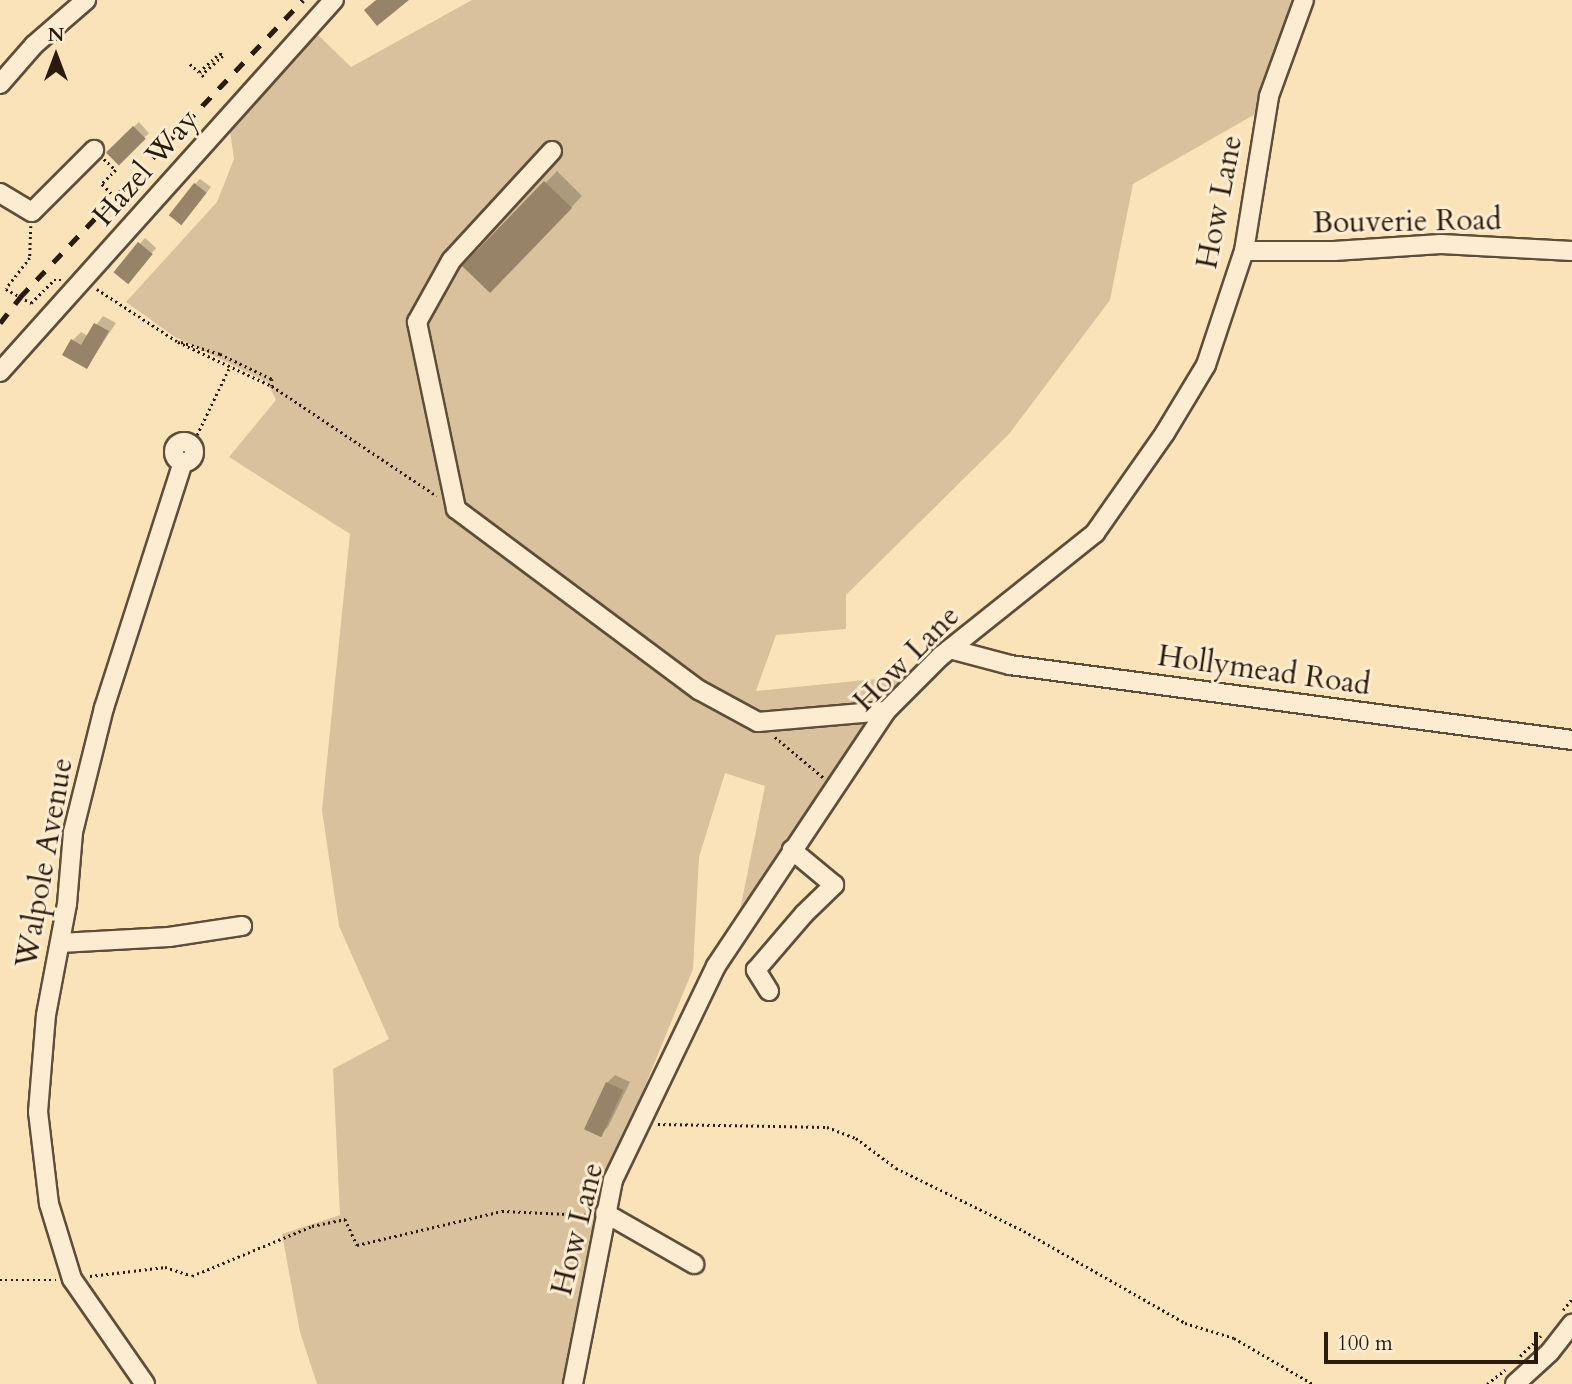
<!DOCTYPE html>
<style>
body{margin:0}
#map{position:relative;width:1572px;height:1384px;overflow:hidden;background:#fbe3b9;font-family:Cardo,serif}
div>[style]{position:absolute}
.green>*{inset:0;background:#d8c19c}
.shadow>*{inset:0;background:#0003;transform-origin:0 0}
.building>*{inset:0;background:#978367;transform-origin:0 0}
.path>*{height:2.5px;margin-top:-1.25px;transform-origin:0;background:repeating-linear-gradient(90deg,#2b1b0e 0 2px,transparent 0 5.5px)}
.roads{filter:drop-shadow(2px 0 #5f4d39) drop-shadow(-2px 0 #5f4d39) drop-shadow(0 2px #5f4d39) drop-shadow(0 -2px #5f4d39)}
.minor>*{height:18px;margin:-9px;padding:0 9px;transform-origin:9px;border-radius:9px;background:#fcedd2}
.minor>.ring{margin:-9px;padding:0;box-sizing:content-box;background:none;border:18px solid #fcedd2;border-radius:50%}
.rail>*{height:4.5px;margin-top:-2.25px;transform-origin:0;background:repeating-linear-gradient(90deg,#2b1b0e 0 12px,transparent 0 24px)}
.path-bridge>*{height:2.5px;margin-top:-1.25px;transform-origin:0;background:repeating-linear-gradient(90deg,#2b1b0e 0 2px,transparent 0 5.5px)}
span{translate:-50% -50%;white-space:nowrap;text-align:center;line-height:1.15;-webkit-text-stroke:6px #fcedd2;paint-order:stroke}
.street-label{font-size:30px;color:#2b1b0e}
.north{position:absolute;left:21px;top:21px;width:70px;height:70px;-webkit-text-stroke:5px #fcedd2;paint-order:stroke;rotate:0deg;font-size:19px;font-weight:700;line-height:28px;text-align:center;color:#2b1b0e}
.north::after{content:'';display:block;margin:auto;width:24px;height:32px;background:#2b1b0e;clip-path:polygon(50% 0,100% 100%,50% 72%,0 100%)}
.scale{position:absolute;left:1324px;top:1332px;width:214px;height:32px;box-sizing:border-box;border:4px solid #2b1b0e;border-top:0;padding-left:9px;font-size:21px;line-height:24px;white-space:nowrap;color:#2b1b0e;-webkit-text-stroke:5px #fcedd2;paint-order:stroke}
</style>
<div id="map">
<div class="green">
<i style="clip-path:polygon(472px 0,1291px 0,1269px 96px,1257px 113px,1133px 184px,1110px 300px,1009px 434px,846px 595px,846px 629px,776px 635px,756px 691px,924px 674px,836px 767px,737px 925px,765px 786px,725px 773px,699px 857px,693px 969px,608px 1176px,593px 1235px,568px 1384px,317px 1384px,300px 1332px,282px 1234px,340px 1215px,333px 1069px,389px 1039px,339px 926px,322px 810px,350px 534px,229px 457px,276px 400px,267px 382px,175px 337px,126px 302px,217px 202px,234px 159px,230px 131px,316px 33px,351px 67px)"></i>
</div>
<div class="shadow">
<i style="left:139px;top:122px;width:15px;height:44px;rotate:48deg"></i>
<i style="clip-path:polygon(557px 171px,582px 196px,502px 280px,467px 267px)"></i>
<i style="clip-path:polygon(200px 179px,211px 187px,186px 219px,195px 184px)"></i>
<i style="left:145px;top:238px;width:15px;height:45px;rotate:42deg"></i>
<i style="clip-path:polygon(103px 316px,116px 323px,87px 367px,73px 340px,81px 332px,88px 336px)"></i>
<i style="clip-path:polygon(615px 1075px,630px 1082px,608px 1127px,600px 1135px,607px 1083px)"></i>
</div>
<div class="building">
<i style="clip-path:polygon(376px 0,409px 0,377px 26px,364px 10px)"></i>
<i style="left:133px;top:126px;width:18px;height:38px;rotate:45deg"></i>
<i style="left:544px;top:181px;width:39px;height:118px;rotate:44deg"></i>
<i style="left:194px;top:183px;width:16px;height:41px;rotate:38deg"></i>
<i style="left:138px;top:242px;width:19px;height:39px;rotate:39deg"></i>
<i style="clip-path:polygon(94px 323px,109px 331px,87px 369px,62px 355px,71px 339px,81px 345px)"></i>
<i style="left:606px;top:1082px;width:19px;height:52px;rotate:25deg"></i>
</div>
<div class="path">
<i style="left:190px;top:64px;width:12px;rotate:42deg"></i>
<i style="left:199px;top:72px;width:28px;rotate:-42deg"></i>
<i style="left:220px;top:53px;width:4px;rotate:45deg"></i>
<i style="left:223px;top:56px;width:28px;rotate:138deg"></i>
<i style="left:202px;top:75px;width:4px;rotate:34deg"></i>
<i style="left:104px;top:159px;width:16px;rotate:43deg"></i>
<i style="left:116px;top:170px;width:20px;rotate:135deg"></i>
<i style="left:102px;top:184px;width:6px;rotate:45deg"></i>
<i style="left:120px;top:202px;width:27px;rotate:-45deg"></i>
<i style="left:31px;top:226px;width:32px;rotate:92deg"></i>
<i style="left:30px;top:258px;width:39px;rotate:128deg"></i>
<i style="left:6px;top:289px;width:29px;rotate:29deg"></i>
<i style="left:31px;top:303px;width:33px;rotate:-45deg"></i>
<i style="left:54px;top:280px;width:7px"></i>
<i style="left:97px;top:289px;width:97px;rotate:33.2deg"></i>
<i style="left:178px;top:342px;width:104px;rotate:25.1deg"></i>
<i style="left:272px;top:386px;width:198px;rotate:33.7deg"></i>
<i style="left:181px;top:342px;width:41px;rotate:17.1deg"></i>
<i style="left:220px;top:354px;width:58px;rotate:25.7deg"></i>
<i style="left:272px;top:379px;width:7px;rotate:90deg"></i>
<i style="left:192px;top:445px;width:88px;rotate:-64.3deg"></i>
<i style="left:775px;top:737px;width:64px;rotate:39.9deg"></i>
<i style="left:658px;top:1124px;width:169px;rotate:1deg"></i>
<i style="left:827px;top:1127px;width:31px;rotate:21deg"></i>
<i style="left:856px;top:1138px;width:50px;rotate:36.9deg"></i>
<i style="left:896px;top:1168px;width:143px;rotate:26.2deg"></i>
<i style="left:1024px;top:1231px;width:185px;rotate:29.7deg"></i>
<i style="left:1185px;top:1323px;width:51px;rotate:17deg"></i>
<i style="left:1234px;top:1338px;width:91px;rotate:30.2deg"></i>
<i style="left:90px;top:1276px;width:76px;rotate:-6.8deg"></i>
<i style="left:165px;top:1267px;width:28px;rotate:18deg"></i>
<i style="left:192px;top:1276px;width:130px;rotate:-22.6deg"></i>
<i style="left:312px;top:1226px;width:34px;rotate:-12deg"></i>
<i style="left:345px;top:1219px;width:29px;rotate:65deg"></i>
<i style="left:357px;top:1245px;width:149px;rotate:-13.2deg"></i>
<i style="left:502px;top:1211px;width:88px;rotate:2.6deg"></i>
<i style="left:0;top:1280px;width:56px"></i>
<i style="left:1563px;top:1310px;width:14px;rotate:-51deg"></i>
<i style="left:1520px;top:1356px;width:29px;rotate:-44deg"></i>
<i style="left:1487px;top:1384px;width:23px;rotate:-38deg"></i>
</div>
<div class="roads">
<div class="minor">
<i style="left:0;top:84px;width:52px;rotate:-48.9deg"></i>
<i style="left:34px;top:45px;width:69px;rotate:-40.9deg"></i>
<i style="left:552px;top:151px;width:149px;rotate:132.6deg"></i>
<i style="left:451px;top:261px;width:70px;rotate:119.1deg"></i>
<i style="left:417px;top:322px;width:191px;rotate:78.2deg"></i>
<i style="left:456px;top:509px;width:303px;rotate:36.7deg"></i>
<i style="left:699px;top:690px;width:67px;rotate:28.5deg"></i>
<i style="left:758px;top:722px;width:128px;rotate:-4.9deg"></i>
<i style="left:0;top:193px;width:37px;rotate:31deg"></i>
<i style="left:32px;top:212px;width:88px;rotate:-45deg"></i>
<i style="left:1244px;top:251px;width:90px"></i>
<i style="left:1334px;top:251px;width:107px;rotate:-3.7deg"></i>
<i style="left:1441px;top:244px;width:131px;rotate:3.1deg"></i>
<i style="left:0;top:372px;width:500px;rotate:-48.1deg"></i>
<i class="ring" style="left:174px;top:442px;width:2px;height:2px"></i>
<i style="left:950px;top:649px;width:62px;rotate:14.9deg"></i>
<i style="left:1010px;top:665px;width:567px;rotate:7.6deg"></i>
<i style="left:60px;top:943px;width:109px;rotate:-3.2deg"></i>
<i style="left:169px;top:937px;width:74px;rotate:-8.6deg"></i>
<i style="left:769px;top:991px;width:25px;rotate:-122deg"></i>
<i style="left:756px;top:970px;width:74px;rotate:-49.4deg"></i>
<i style="left:804px;top:914px;width:42px;rotate:-44deg"></i>
<i style="left:834px;top:885px;width:55px;rotate:-140.2deg"></i>
<i style="left:605px;top:1213px;width:103px;rotate:29.8deg"></i>
<i style="left:145px;top:1384px;width:128px;rotate:-124.8deg"></i>
<i style="left:72px;top:1279px;width:78px;rotate:-107deg"></i>
<i style="left:49px;top:1204px;width:93px;rotate:-96.8deg"></i>
<i style="left:38px;top:1112px;width:97px;rotate:-85.3deg"></i>
<i style="left:46px;top:1015px;width:113px;rotate:-79.3deg"></i>
<i style="left:67px;top:904px;width:72px;rotate:-85.2deg"></i>
<i style="left:73px;top:832px;width:128px;rotate:-76deg"></i>
<i style="left:104px;top:708px;width:258px;rotate:-72.2deg"></i>
<i style="left:573px;top:1384px;width:208px;rotate:-78.9deg"></i>
<i style="left:613px;top:1180px;width:237px;rotate:-64.3deg"></i>
<i style="left:716px;top:966px;width:306px;rotate:-56.3deg"></i>
<i style="left:886px;top:711px;width:78px;rotate:-45deg"></i>
<i style="left:941px;top:656px;width:197px;rotate:-38.6deg"></i>
<i style="left:1095px;top:533px;width:122px;rotate:-55deg"></i>
<i style="left:1165px;top:433px;width:79px;rotate:-58.9deg"></i>
<i style="left:1206px;top:365px;width:120px;rotate:-71.6deg"></i>
<i style="left:1244px;top:251px;width:157px;rotate:-80.8deg"></i>
<i style="left:1269px;top:96px;width:102px;rotate:-70deg"></i>
<i style="left:1515px;top:1384px;width:47px;rotate:-42.4deg"></i>
<i style="left:1550px;top:1352px;width:36px;rotate:-52deg"></i>
</div>
</div>
<div class="rail">
<i style="left:0;top:323px;width:33px;rotate:-52deg"></i>
<i style="left:20px;top:297px;width:410px;rotate:-46.4deg"></i>
</div>
<div class="path-bridge">
<i style="left:106px;top:188px;width:24px;rotate:45deg"></i>
</div>
<div class="street-label">
<span style="left:146px;top:168px;rotate:-49deg">Hazel Way</span>
<span style="left:1220px;top:202px;rotate:-79deg">How Lane</span>
<span style="left:1407px;top:222px;rotate:-1deg">Bouverie Road</span>
<span style="left:907px;top:659px;rotate:-45deg">How Lane</span>
<span style="left:1264px;top:671px;rotate:8deg">Hollymead Road</span>
<span style="left:45px;top:863px;rotate:-80deg">Walpole Avenue</span>
<span style="left:578px;top:1229px;rotate:-76deg">How Lane</span>
</div>
<div class="north">N</div>
<div class="scale">100 m</div>
</div>
